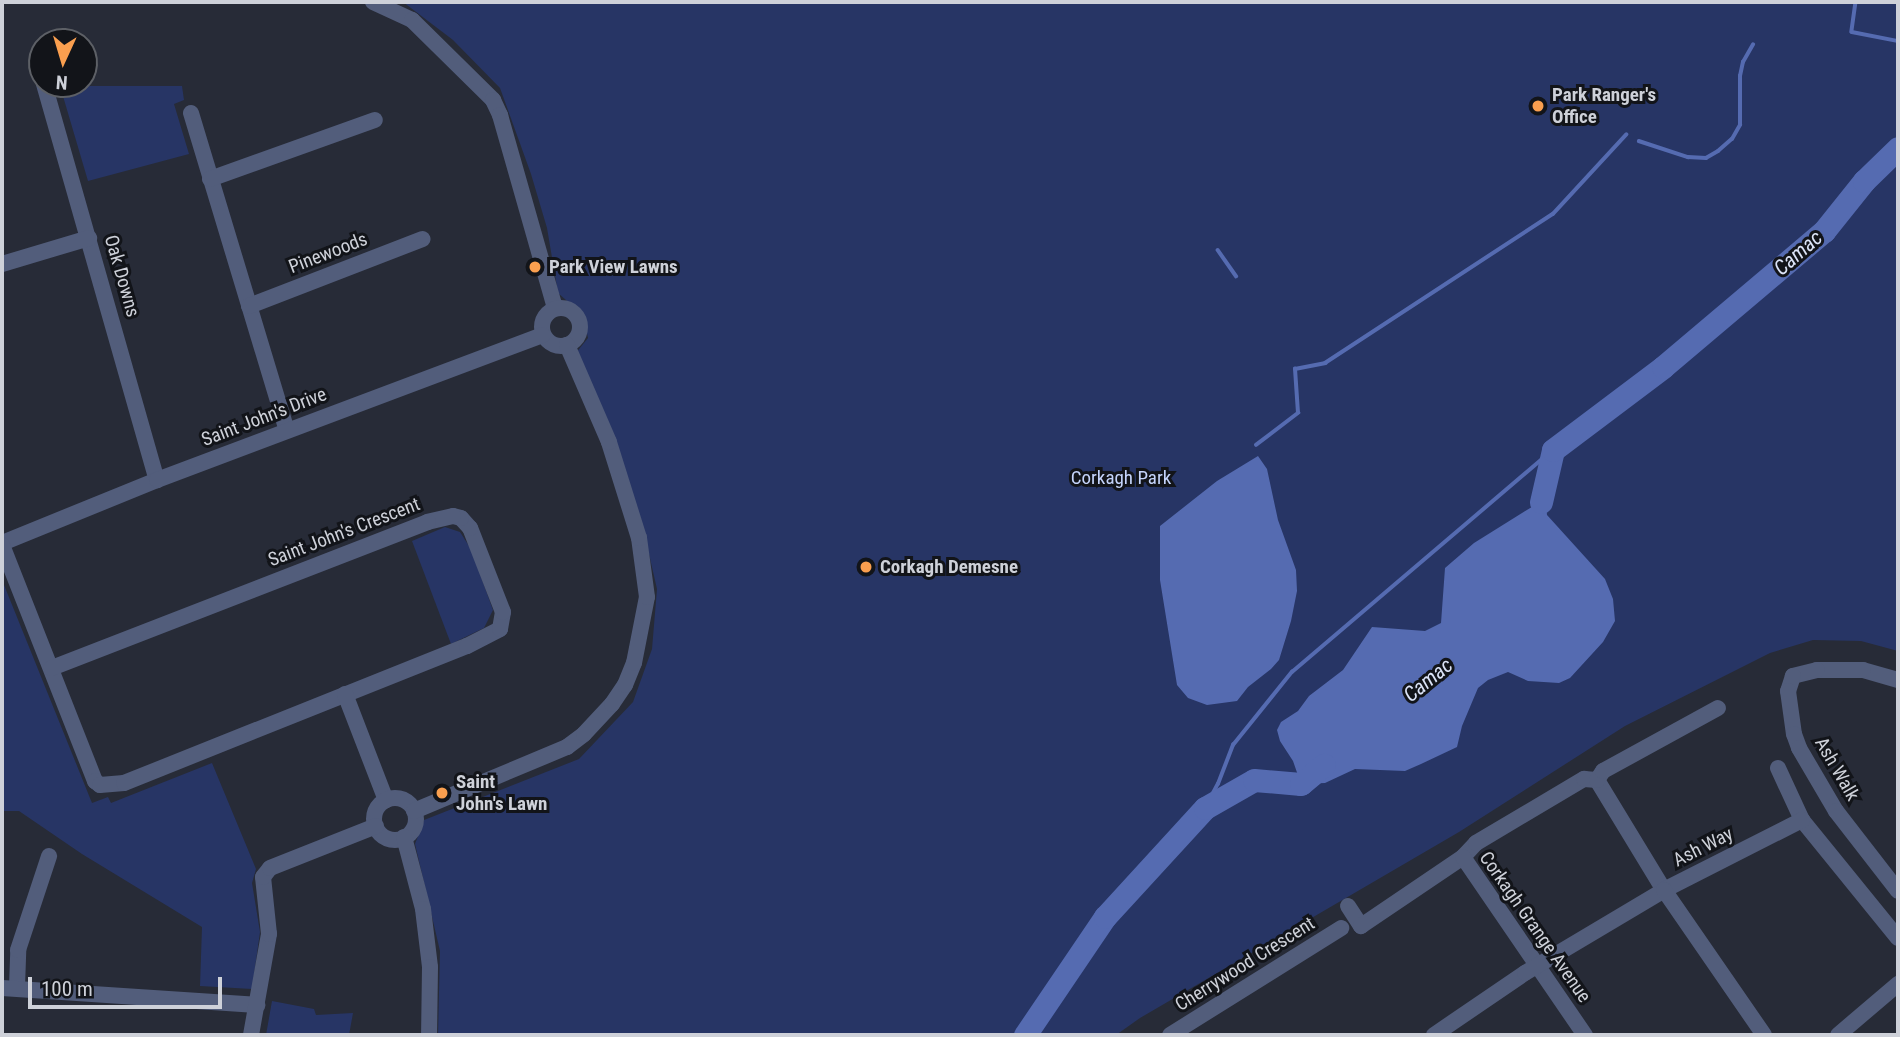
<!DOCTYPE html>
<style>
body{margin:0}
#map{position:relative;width:1900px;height:1037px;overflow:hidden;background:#272b37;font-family:"Roboto Condensed",sans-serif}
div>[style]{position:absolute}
.green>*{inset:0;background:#273565}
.water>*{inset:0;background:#556bb1}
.stream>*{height:3.5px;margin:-1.75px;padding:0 1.75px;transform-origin:1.75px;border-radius:1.75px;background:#556bb1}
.river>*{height:23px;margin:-11.5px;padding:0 11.5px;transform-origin:11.5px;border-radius:11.5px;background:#556bb1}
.minor>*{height:16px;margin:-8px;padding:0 8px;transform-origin:8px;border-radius:8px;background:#525d7b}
.minor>.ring{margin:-8px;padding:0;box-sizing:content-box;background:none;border:16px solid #525d7b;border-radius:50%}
.dots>*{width:19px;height:19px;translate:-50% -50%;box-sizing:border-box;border:4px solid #121419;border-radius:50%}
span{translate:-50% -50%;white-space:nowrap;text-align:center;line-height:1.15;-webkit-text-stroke:6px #121419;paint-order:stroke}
.poi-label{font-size:19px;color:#ced1d9;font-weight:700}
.left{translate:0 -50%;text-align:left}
.street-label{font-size:19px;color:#ced1d9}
.park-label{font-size:19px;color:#c5d4fb}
.water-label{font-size:21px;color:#dce4f8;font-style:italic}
.frame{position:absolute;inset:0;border:4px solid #ced1d9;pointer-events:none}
.north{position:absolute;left:28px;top:28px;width:70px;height:70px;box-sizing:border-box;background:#121419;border:2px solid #5d6066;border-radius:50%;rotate:184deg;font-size:19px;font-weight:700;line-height:28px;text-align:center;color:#ced1d9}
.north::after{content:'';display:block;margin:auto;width:24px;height:32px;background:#fa9f4f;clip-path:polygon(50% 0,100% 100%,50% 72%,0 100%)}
.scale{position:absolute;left:28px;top:977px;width:194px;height:32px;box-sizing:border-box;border:4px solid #ced1d9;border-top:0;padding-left:9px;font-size:21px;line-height:24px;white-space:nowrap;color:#ced1d9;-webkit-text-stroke:5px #121419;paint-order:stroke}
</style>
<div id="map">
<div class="green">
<i style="clip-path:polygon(403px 2px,1898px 2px,1898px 651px,1861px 641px,1813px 640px,1770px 653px,1625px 726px,1459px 832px,1140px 1018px,1116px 1035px,438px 1035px,440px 951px,415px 844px,424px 820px,579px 759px,633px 702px,652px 649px,657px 589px,641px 519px,575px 354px,588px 338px,583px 315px,558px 293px,547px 228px,531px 174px,500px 88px,453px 40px)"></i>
<i style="clip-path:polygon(60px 86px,182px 86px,184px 100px,174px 104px,189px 154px,88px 181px)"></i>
<i style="clip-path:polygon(445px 527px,460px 532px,471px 549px,493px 610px,484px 628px,451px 644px,412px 541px)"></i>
<i style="clip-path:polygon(2px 580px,92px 803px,108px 797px,111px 803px,212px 763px,256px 869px,252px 883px,260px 932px,252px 989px,200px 986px,202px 927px,82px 854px,19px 811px,2px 811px)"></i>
<i style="clip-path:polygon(272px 1001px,314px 1009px,316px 1015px,353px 1013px,349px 1035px,266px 1035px)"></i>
</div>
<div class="water">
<i style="clip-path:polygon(1258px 456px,1267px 469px,1278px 520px,1296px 570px,1297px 591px,1291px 621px,1279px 660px,1271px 669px,1248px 687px,1237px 701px,1207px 705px,1188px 698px,1177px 685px,1160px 580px,1160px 526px,1217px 481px)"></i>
<i style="clip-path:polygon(1546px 474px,1551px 474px,1545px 491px,1547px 515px,1605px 579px,1613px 599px,1615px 621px,1603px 642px,1570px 678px,1559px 683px,1528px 681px,1508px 672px,1488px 680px,1478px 688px,1462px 726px,1457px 747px,1421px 764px,1405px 771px,1355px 769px,1325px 783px,1301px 784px,1293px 761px,1280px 741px,1277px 730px,1281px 722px,1298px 711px,1309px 696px,1343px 670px,1372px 627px,1425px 631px,1441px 623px,1445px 568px,1474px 543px,1535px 505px)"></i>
</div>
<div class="stream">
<i style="left:1856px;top:2px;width:30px;rotate:98deg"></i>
<i style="left:1852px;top:32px;width:47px;rotate:11.1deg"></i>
<i style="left:1639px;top:141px;width:52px;rotate:18.1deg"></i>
<i style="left:1688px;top:157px;width:18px;rotate:3deg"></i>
<i style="left:1706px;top:158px;width:14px;rotate:-30deg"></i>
<i style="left:1718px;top:151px;width:18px;rotate:-41deg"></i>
<i style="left:1732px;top:139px;width:16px;rotate:-60deg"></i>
<i style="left:1740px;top:125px;width:49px;rotate:-90deg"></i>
<i style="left:1740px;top:76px;width:14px;rotate:-78deg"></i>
<i style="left:1743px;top:62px;width:20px;rotate:-60deg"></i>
<i style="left:1218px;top:250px;width:32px;rotate:55deg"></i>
<i style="left:1256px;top:445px;width:53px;rotate:-37.3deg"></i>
<i style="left:1298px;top:413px;width:44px;rotate:-93.9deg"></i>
<i style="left:1295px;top:369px;width:31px;rotate:-11deg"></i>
<i style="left:1325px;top:363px;width:272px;rotate:-33.2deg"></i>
<i style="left:1553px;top:214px;width:108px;rotate:-47.3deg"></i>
<i style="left:1205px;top:808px;width:27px;rotate:-62deg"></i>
<i style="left:1218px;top:784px;width:42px;rotate:-69deg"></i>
<i style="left:1233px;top:745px;width:94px;rotate:-51.1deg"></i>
<i style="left:1292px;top:672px;width:343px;rotate:-40.4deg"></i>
</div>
<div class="river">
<i style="left:1541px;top:502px;width:53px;rotate:-77deg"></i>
<i style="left:1553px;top:450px;width:138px;rotate:-37deg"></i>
<i style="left:1663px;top:367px;width:211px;rotate:-40.2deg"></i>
<i style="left:1824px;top:231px;width:64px;rotate:-51.3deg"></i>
<i style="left:1864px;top:181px;width:47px;rotate:-44.1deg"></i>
<i style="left:1025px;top:1035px;width:143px;rotate:-55.9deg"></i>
<i style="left:1105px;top:917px;width:148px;rotate:-47.5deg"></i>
<i style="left:1205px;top:808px;width:56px;rotate:-29.7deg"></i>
<i style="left:1254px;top:780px;width:47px;rotate:4.9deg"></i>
<i style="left:1301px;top:784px;width:30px;rotate:-40deg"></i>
</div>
<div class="minor">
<i style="left:373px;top:2px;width:43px;rotate:24.8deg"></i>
<i style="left:412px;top:20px;width:114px;rotate:44.6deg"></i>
<i style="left:493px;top:100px;width:17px;rotate:65deg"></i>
<i style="left:500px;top:115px;width:201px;rotate:74.1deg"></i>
<i style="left:38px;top:62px;width:14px;rotate:73deg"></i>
<i style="left:44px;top:84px;width:412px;rotate:74.1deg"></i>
<i style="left:191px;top:113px;width:331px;rotate:73.2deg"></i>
<i style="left:210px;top:179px;width:175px;rotate:-19.7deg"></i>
<i style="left:2px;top:264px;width:91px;rotate:-16.6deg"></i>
<i style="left:249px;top:306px;width:186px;rotate:-21.1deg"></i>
<i class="ring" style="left:542px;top:308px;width:22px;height:22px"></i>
<i style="left:2px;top:543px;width:167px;rotate:-22.1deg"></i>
<i style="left:157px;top:480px;width:412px;rotate:-20.6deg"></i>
<i style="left:2px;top:545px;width:254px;rotate:68.5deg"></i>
<i style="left:95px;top:781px;width:6px;rotate:39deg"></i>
<i style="left:100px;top:785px;width:24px;rotate:-5deg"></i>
<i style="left:124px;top:783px;width:369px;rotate:-21.8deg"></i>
<i style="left:467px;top:646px;width:37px;rotate:-27deg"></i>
<i style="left:500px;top:629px;width:17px;rotate:-80deg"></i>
<i style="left:503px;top:612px;width:90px;rotate:-111.4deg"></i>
<i style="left:470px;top:528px;width:13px;rotate:-132deg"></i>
<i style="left:461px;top:518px;width:8px;rotate:-166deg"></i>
<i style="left:453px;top:516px;width:26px;rotate:167deg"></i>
<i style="left:428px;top:522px;width:404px;rotate:158.8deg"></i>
<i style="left:1898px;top:680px;width:36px;rotate:-164deg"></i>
<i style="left:1863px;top:670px;width:46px;rotate:180deg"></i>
<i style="left:1817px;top:670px;width:25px;rotate:166deg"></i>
<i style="left:1793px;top:676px;width:16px;rotate:108deg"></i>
<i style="left:1788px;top:691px;width:43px;rotate:82.1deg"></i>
<i style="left:1794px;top:734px;width:15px;rotate:70deg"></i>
<i style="left:1799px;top:748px;width:73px;rotate:59.6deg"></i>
<i style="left:1836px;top:811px;width:101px;rotate:52.2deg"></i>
<i style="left:345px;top:694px;width:114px;rotate:68.9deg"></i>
<i style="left:1778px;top:768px;width:57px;rotate:65.2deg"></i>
<i style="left:1802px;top:820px;width:152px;rotate:50.9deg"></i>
<i style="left:1597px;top:780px;width:129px;rotate:58.7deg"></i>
<i style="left:1664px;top:890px;width:155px;rotate:-26.9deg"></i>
<i class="ring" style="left:374px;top:798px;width:26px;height:26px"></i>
<i style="left:414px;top:811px;width:166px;rotate:-22.7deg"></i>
<i style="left:567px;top:747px;width:21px;rotate:-37deg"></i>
<i style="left:584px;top:734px;width:41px;rotate:-47deg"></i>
<i style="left:612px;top:704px;width:23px;rotate:-56deg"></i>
<i style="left:625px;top:685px;width:24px;rotate:-68deg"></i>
<i style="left:634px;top:663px;width:67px;rotate:-78.9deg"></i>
<i style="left:647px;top:597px;width:60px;rotate:-97.7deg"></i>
<i style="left:639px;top:538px;width:101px;rotate:-107.4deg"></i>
<i style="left:609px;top:442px;width:106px;rotate:-113.4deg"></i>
<i style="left:404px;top:837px;width:74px;rotate:75.2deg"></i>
<i style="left:423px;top:909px;width:58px;rotate:83.1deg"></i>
<i style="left:430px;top:967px;width:68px;rotate:90.8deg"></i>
<i style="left:1463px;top:857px;width:19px;rotate:-47deg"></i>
<i style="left:1476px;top:843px;width:126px;rotate:-30.7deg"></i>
<i style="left:1584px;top:779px;width:13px;rotate:4deg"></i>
<i style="left:1597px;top:780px;width:11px;rotate:-56deg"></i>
<i style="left:1603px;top:771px;width:131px;rotate:-28.7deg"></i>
<i style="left:1348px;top:906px;width:24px;rotate:57deg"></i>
<i style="left:1361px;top:926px;width:123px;rotate:-34.1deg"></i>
<i style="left:1463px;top:857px;width:216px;rotate:55.6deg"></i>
<i style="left:17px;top:987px;width:37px;rotate:-88deg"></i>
<i style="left:18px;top:950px;width:99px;rotate:-71.7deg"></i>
<i style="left:2px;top:988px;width:256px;rotate:3.8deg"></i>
<i style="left:251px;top:1035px;width:103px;rotate:-79.9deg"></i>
<i style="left:269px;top:934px;width:57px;rotate:-96deg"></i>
<i style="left:263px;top:877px;width:11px;rotate:-52deg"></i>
<i style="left:270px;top:868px;width:114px;rotate:-21.6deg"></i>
<i style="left:1170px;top:1035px;width:202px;rotate:-32deg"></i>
<i style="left:1434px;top:1035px;width:110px;rotate:-34.3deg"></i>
<i style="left:1525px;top:973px;width:162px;rotate:-30.8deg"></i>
<i style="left:1664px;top:890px;width:176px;rotate:55.4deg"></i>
<i style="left:1838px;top:1035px;width:79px;rotate:-40.4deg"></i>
</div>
<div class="dots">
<i style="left:1538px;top:106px;background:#fa9f4f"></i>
<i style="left:535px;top:267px;background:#fa9f4f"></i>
<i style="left:866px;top:567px;background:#fa9f4f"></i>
<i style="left:442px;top:793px;background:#fa9f4f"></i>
</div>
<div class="poi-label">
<span class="left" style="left:1552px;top:106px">Park Ranger's<br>Office</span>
<span class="left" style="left:549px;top:267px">Park View Lawns</span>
<span class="left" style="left:880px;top:567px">Corkagh Demesne</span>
<span class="left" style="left:456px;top:793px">Saint<br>John's Lawn</span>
</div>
<div class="street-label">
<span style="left:328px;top:253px;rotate:-21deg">Pinewoods</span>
<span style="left:122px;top:276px;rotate:74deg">Oak Downs</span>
<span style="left:264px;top:417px;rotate:-21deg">Saint John's Drive</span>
<span style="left:344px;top:532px;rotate:-21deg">Saint John's Crescent</span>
<span style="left:1837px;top:769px;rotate:60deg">Ash Walk</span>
<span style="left:1703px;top:847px;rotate:-27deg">Ash Way</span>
<span style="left:1535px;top:927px;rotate:55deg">Corkagh Grange Avenue</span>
<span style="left:1245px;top:964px;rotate:-32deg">Cherrywood Crescent</span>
</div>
<div class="park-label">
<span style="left:1121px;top:478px">Corkagh Park</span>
</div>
<div class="water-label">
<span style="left:1798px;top:253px;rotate:-41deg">Camac</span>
<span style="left:1428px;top:680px;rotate:-39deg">Camac</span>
</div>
<div class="frame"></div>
<div class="north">N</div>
<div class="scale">100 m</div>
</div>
